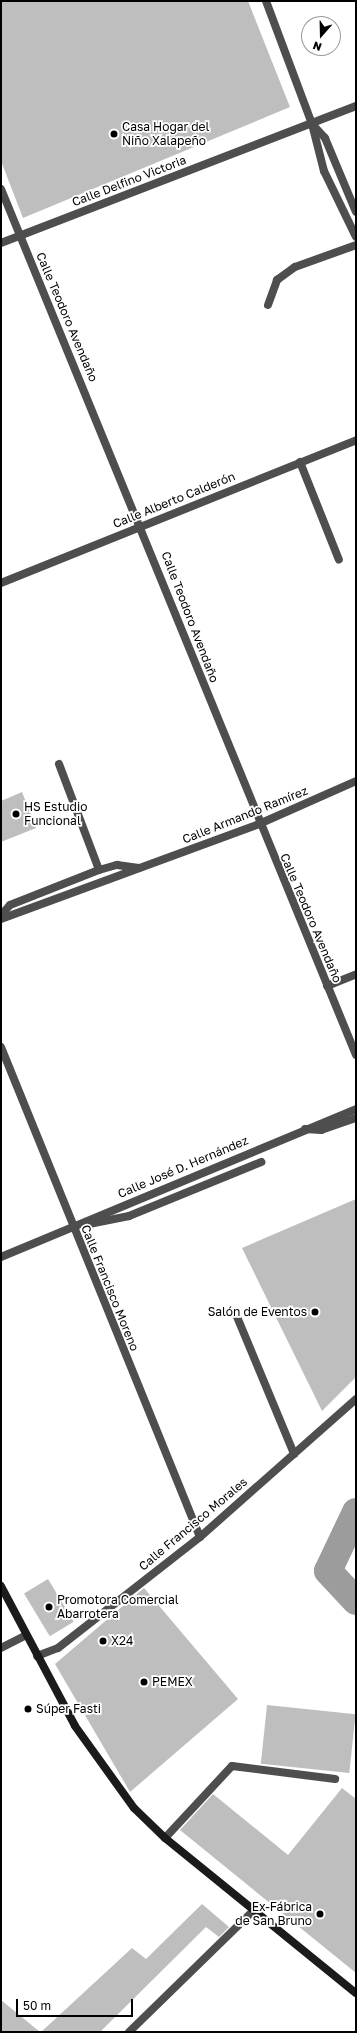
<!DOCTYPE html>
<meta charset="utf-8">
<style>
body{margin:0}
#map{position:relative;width:357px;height:2033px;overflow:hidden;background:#fff;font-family:"Golos Text",sans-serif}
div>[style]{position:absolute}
.river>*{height:28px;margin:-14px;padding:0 14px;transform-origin:14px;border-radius:14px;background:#9c9c9c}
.building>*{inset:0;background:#bebebe;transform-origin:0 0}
.service>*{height:8px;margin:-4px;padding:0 4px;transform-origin:4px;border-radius:4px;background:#4e4e4e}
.minor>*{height:8px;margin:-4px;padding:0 4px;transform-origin:4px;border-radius:4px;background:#4e4e4e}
.secondary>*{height:8px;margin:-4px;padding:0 4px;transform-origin:4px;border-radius:4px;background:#1b1b1b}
.dots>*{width:11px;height:11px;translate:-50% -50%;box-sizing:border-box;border:2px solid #fff;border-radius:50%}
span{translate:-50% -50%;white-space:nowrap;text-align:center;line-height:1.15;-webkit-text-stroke:3.5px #fff;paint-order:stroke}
.poi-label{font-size:12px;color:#000}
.left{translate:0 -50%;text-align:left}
.right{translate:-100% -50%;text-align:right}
.street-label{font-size:12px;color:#000}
.frame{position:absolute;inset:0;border:2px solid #000;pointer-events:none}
.north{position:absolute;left:301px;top:16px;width:40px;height:40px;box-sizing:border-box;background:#fff;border:1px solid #999;border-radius:50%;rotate:200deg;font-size:11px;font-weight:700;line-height:16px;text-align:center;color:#000}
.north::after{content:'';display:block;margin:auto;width:14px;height:18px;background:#000;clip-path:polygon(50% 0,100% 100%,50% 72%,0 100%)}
.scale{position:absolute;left:16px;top:1999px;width:117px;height:18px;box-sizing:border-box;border:2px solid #000;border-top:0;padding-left:5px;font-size:12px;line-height:14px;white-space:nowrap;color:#000;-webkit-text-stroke:3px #fff;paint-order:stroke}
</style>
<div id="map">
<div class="river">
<i style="left:356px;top:1512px;width:65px;rotate:115.4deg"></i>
<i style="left:328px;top:1571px;width:41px;rotate:47deg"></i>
</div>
<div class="building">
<i style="clip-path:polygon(1px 1px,248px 1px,290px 107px,23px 218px,1px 161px)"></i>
<i style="clip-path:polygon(22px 792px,36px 828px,1px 842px,1px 801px)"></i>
<i style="clip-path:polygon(356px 1199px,356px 1377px,322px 1411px,242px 1248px)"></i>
<i style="left:48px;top:1579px;width:50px;height:28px;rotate:59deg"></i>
<i style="clip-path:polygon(144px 1588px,238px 1699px,130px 1792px,55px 1664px)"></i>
<i style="left:267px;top:1705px;width:89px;height:59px;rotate:6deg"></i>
<i style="clip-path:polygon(342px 1788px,356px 1799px,356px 1973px,180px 1830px,213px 1794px,288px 1855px)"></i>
<i style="clip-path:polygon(202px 1904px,229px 1927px,219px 1937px,206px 1927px,100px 2032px,41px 2032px,132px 1948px,146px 1959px)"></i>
<i style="clip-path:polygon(1px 2000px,40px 2032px,1px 2032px)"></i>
</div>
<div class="service">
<i style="left:165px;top:1838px;width:98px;rotate:-47.1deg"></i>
<i style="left:232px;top:1766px;width:104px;rotate:7.2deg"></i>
<i style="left:129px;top:2032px;width:175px;rotate:-44.3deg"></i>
</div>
<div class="minor">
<i style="left:266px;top:1px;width:131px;rotate:69.5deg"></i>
<i style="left:312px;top:124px;width:49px;rotate:75.7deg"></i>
<i style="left:324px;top:171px;width:73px;rotate:64.1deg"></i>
<i style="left:312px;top:124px;width:19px;rotate:47deg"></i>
<i style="left:325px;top:138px;width:80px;rotate:67.3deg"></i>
<i style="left:1px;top:189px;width:936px;rotate:67.71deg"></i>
<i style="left:1px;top:243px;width:381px;rotate:-21.1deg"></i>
<i style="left:268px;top:305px;width:27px;rotate:-70deg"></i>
<i style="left:277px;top:280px;width:22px;rotate:-36deg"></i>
<i style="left:295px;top:267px;width:65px;rotate:-19.8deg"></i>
<i style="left:300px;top:462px;width:105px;rotate:68.3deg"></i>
<i style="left:1px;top:583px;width:383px;rotate:-21.9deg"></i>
<i style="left:59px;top:764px;width:113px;rotate:69.3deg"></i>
<i style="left:1px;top:915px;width:13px;rotate:-48deg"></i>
<i style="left:10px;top:905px;width:96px;rotate:-21.5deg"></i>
<i style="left:99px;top:870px;width:19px;rotate:-16deg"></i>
<i style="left:117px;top:865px;width:22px;rotate:8deg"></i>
<i style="left:1px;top:919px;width:275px;rotate:-20.2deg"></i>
<i style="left:259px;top:824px;width:106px;rotate:-23.9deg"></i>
<i style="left:327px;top:986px;width:31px;rotate:-22deg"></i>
<i style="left:1px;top:1047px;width:529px;rotate:67.9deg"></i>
<i style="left:305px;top:1129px;width:16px;rotate:4deg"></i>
<i style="left:321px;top:1130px;width:37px;rotate:-19deg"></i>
<i style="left:89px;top:1224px;width:41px;rotate:-11.3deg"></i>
<i style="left:129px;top:1216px;width:143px;rotate:-22.2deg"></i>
<i style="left:1px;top:1257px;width:385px;rotate:-22.6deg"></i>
<i style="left:235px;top:1312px;width:154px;rotate:67.4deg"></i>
<i style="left:1px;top:1648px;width:28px;rotate:-27deg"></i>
<i style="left:37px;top:1656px;width:22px;rotate:-21deg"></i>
<i style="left:58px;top:1648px;width:180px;rotate:-38deg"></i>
<i style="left:200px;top:1537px;width:208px;rotate:-41.5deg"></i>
</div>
<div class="secondary">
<i style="left:1px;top:1586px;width:158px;rotate:62.1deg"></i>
<i style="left:75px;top:1726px;width:101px;rotate:54.3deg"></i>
<i style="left:134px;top:1808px;width:43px;rotate:44.1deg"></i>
<i style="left:165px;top:1838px;width:246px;rotate:39.1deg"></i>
</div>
<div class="dots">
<i style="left:114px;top:134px;background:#000"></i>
<i style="left:16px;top:814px;background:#000"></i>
<i style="left:315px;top:1312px;background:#000"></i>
<i style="left:49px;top:1607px;background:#000"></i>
<i style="left:103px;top:1641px;background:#000"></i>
<i style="left:144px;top:1682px;background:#000"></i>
<i style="left:28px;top:1709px;background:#000"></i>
<i style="left:320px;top:1914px;background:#000"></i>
</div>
<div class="poi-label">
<span class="left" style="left:122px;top:134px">Casa Hogar del<br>Niño Xalapeño</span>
<span class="left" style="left:24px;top:814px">HS Estudio<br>Funcional</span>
<span class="right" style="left:307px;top:1312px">Salón de Eventos</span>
<span class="left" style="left:57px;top:1607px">Promotora Comercial<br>Abarrotera</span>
<span class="left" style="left:111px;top:1641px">X24</span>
<span class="left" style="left:152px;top:1682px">PEMEX</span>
<span class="left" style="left:36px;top:1709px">Súper Fasti</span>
<span class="right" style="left:312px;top:1914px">Ex-Fábrica<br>de San Bruno</span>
</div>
<div class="street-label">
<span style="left:129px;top:181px;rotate:-21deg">Calle Delfino Victoria</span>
<span style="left:67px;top:317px;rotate:67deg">Calle Teodoro Avendaño</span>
<span style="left:174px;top:500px;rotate:-22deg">Calle Alberto Calderón</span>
<span style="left:190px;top:617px;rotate:69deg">Calle Teodoro Avendaño</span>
<span style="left:245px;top:815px;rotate:-22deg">Calle Armando Ramírez</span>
<span style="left:311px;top:918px;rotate:67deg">Calle Teodoro Avendaño</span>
<span style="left:183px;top:1167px;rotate:-23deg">Calle José D. Hernández</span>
<span style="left:110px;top:1288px;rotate:68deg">Calle Francisco Moreno</span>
<span style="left:193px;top:1524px;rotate:-40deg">Calle Francisco Morales</span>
</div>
<div class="frame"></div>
<div class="north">N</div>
<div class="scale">50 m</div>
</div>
